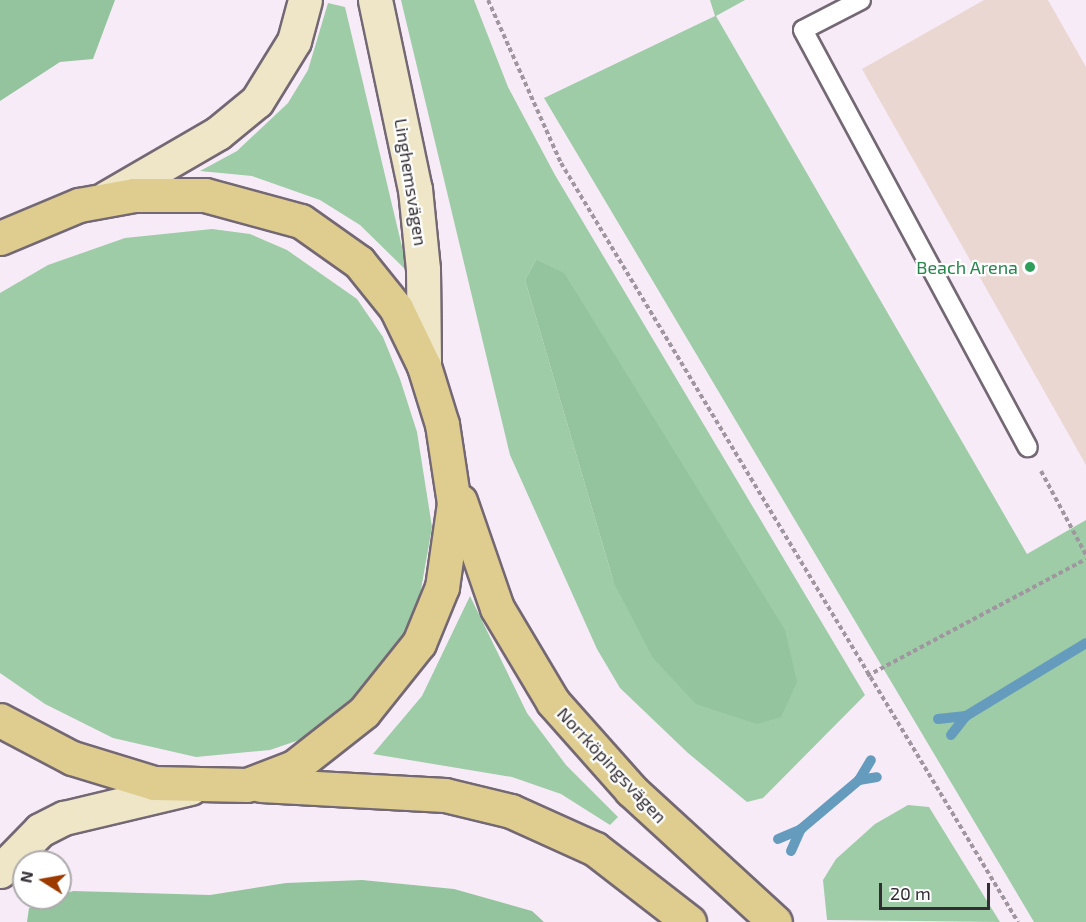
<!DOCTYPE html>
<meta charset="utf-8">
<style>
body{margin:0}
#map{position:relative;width:1086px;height:922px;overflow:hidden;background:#f7ebf8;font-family:"Exo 2",sans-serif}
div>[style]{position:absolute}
.green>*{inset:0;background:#9dcca6}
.forest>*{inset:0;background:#93c49d}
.stream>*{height:10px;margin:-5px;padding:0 5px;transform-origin:5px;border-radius:5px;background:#659cbd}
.building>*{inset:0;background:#ead7d1}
.path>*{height:4px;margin-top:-2px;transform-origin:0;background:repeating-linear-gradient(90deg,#9f969f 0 4.5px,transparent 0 7.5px)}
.roads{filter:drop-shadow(2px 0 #736874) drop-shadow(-2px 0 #736874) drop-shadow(0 2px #736874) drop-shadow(0 -2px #736874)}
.lane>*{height:18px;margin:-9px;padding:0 9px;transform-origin:9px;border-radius:9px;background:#fff}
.secondary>*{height:33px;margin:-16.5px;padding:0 16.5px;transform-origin:16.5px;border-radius:16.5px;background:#efe6c7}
.primary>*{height:33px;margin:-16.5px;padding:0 16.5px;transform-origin:16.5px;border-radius:16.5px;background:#dfcd8f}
.dots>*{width:16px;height:16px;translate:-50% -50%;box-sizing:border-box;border:3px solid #fff;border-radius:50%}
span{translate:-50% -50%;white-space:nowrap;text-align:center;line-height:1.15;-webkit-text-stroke:4.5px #fff;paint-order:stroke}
.street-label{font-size:18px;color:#322d32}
.leisure-label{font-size:18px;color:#27864d}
.right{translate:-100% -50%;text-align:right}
.north{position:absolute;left:12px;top:850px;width:60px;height:60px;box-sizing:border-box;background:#fff;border:2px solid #adabad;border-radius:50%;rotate:281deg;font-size:16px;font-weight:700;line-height:24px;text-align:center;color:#322d32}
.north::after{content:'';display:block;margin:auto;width:21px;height:27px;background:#9d3a00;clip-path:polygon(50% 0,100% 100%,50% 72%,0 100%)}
.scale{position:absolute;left:879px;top:883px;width:111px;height:27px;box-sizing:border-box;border:3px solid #322d32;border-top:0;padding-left:8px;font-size:18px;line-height:21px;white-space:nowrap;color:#322d32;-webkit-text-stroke:4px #fff;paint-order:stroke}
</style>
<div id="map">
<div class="green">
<i style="clip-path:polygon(evenodd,401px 0,474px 0,508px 87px,555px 175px,865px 695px,763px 798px,747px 802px,688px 753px,620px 688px,597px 649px,510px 455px,401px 0,536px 260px,614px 583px,525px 280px,536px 260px)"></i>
<i style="clip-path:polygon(710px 0,745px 0,716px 16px,1027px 554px,1086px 520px,1086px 922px,1034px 922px,544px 98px,715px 16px)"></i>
<i style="clip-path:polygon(328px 3px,345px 7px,408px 272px,360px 225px,320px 200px,252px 176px,200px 171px,237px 151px,288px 103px,308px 70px)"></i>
<i style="clip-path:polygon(212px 229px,250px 234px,287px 250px,357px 299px,383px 337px,400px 379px,417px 432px,432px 527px,416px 618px,376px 685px,308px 737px,270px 750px,196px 757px,113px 738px,45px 704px,0 673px,0 293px,48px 265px,125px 238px)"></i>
<i style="clip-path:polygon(470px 596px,527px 713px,566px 765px,618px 817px,610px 825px,561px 794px,512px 777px,373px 754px,422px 696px)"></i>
<i style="clip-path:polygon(908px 805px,929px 807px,1000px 922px,827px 920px,823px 880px,836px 859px,875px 824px)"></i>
</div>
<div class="forest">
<i style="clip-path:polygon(0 0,115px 0,93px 59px,60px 62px,0 101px)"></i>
<i style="clip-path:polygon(536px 260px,564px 273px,785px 630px,797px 682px,781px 717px,757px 724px,696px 704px,653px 658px,614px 583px,525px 280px)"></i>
<i style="clip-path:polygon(362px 880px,454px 889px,532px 911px,544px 922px,27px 922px,29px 908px,73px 891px,210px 895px,286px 883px)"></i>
</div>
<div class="stream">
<i style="left:938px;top:719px;width:28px;rotate:-6deg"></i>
<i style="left:951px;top:735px;width:24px;rotate:-52deg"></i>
<i style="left:966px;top:716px;width:140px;rotate:-31.3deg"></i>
<i style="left:859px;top:780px;width:18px;rotate:-9deg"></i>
<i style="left:778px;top:839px;width:25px;rotate:-23deg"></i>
<i style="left:801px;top:829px;width:76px;rotate:-40.2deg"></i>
<i style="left:859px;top:780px;width:23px;rotate:-59deg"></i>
<i style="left:791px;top:851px;width:24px;rotate:-66deg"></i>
</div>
<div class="building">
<i style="clip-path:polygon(984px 0,1048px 0,1086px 67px,1086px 465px,862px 69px)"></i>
</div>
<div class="path">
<i style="left:488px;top:0;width:179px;rotate:65.9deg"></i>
<i style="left:561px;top:163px;width:886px;rotate:58.95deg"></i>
<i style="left:1041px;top:471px;width:95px;rotate:61.8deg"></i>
<i style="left:867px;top:676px;width:248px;rotate:-28.1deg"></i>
</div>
<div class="roads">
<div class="lane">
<i style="left:861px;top:0;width:65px;rotate:152.7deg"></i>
<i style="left:803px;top:30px;width:474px;rotate:61.7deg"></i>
</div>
<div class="secondary">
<i style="left:375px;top:0;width:193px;rotate:78.1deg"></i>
<i style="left:415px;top:189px;width:80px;rotate:84.3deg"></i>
<i style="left:423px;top:269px;width:97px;rotate:89.4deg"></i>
<i style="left:106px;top:198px;width:129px;rotate:-30.1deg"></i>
<i style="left:218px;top:133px;width:50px;rotate:-39.4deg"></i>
<i style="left:257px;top:101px;width:70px;rotate:-58.3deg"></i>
<i style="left:294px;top:41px;width:42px;rotate:-75deg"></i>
<i style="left:0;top:871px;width:57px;rotate:-45.7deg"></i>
<i style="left:40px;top:830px;width:27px;rotate:-27deg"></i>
<i style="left:64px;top:818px;width:130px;rotate:-13.4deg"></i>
</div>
<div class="primary">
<i style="left:0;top:238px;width:86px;rotate:-22.7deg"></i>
<i style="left:79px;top:205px;width:56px;rotate:-10.3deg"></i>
<i style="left:134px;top:195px;width:71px"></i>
<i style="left:205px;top:195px;width:99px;rotate:15.2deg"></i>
<i style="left:301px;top:221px;width:71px;rotate:35.3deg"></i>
<i style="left:359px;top:262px;width:59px;rotate:51.2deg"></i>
<i style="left:396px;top:308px;width:64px;rotate:64.2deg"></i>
<i style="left:424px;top:366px;width:61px;rotate:72.8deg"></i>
<i style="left:442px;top:424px;width:80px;rotate:81.4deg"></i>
<i style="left:454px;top:503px;width:85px;rotate:98.1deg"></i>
<i style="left:442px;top:587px;width:61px;rotate:112.3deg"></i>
<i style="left:419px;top:643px;width:88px;rotate:128.6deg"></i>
<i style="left:364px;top:712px;width:89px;rotate:141.8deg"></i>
<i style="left:294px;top:767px;width:50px;rotate:159deg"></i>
<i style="left:247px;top:785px;width:93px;rotate:-178.8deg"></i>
<i style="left:154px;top:783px;width:86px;rotate:-163deg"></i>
<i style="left:72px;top:758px;width:81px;rotate:-152.2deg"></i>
<i style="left:460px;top:501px;width:113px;rotate:70.9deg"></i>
<i style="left:497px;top:608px;width:109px;rotate:59.2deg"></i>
<i style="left:553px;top:702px;width:118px;rotate:48.4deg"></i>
<i style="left:631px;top:790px;width:195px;rotate:42.5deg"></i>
<i style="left:261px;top:785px;width:184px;rotate:3.1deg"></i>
<i style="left:445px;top:795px;width:68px;rotate:13.6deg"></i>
<i style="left:511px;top:811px;width:92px;rotate:24.3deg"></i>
<i style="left:595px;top:849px;width:119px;rotate:37.8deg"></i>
</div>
</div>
<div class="dots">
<i style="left:1030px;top:267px;background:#2e9e5b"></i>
</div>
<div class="street-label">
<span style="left:411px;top:182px;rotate:81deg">Linghemsvägen</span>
<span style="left:612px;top:765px;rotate:47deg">Norrköpingsvägen</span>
</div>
<div class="leisure-label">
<span class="right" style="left:1018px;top:267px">Beach Arena</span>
</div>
<div class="north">N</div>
<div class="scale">20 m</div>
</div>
